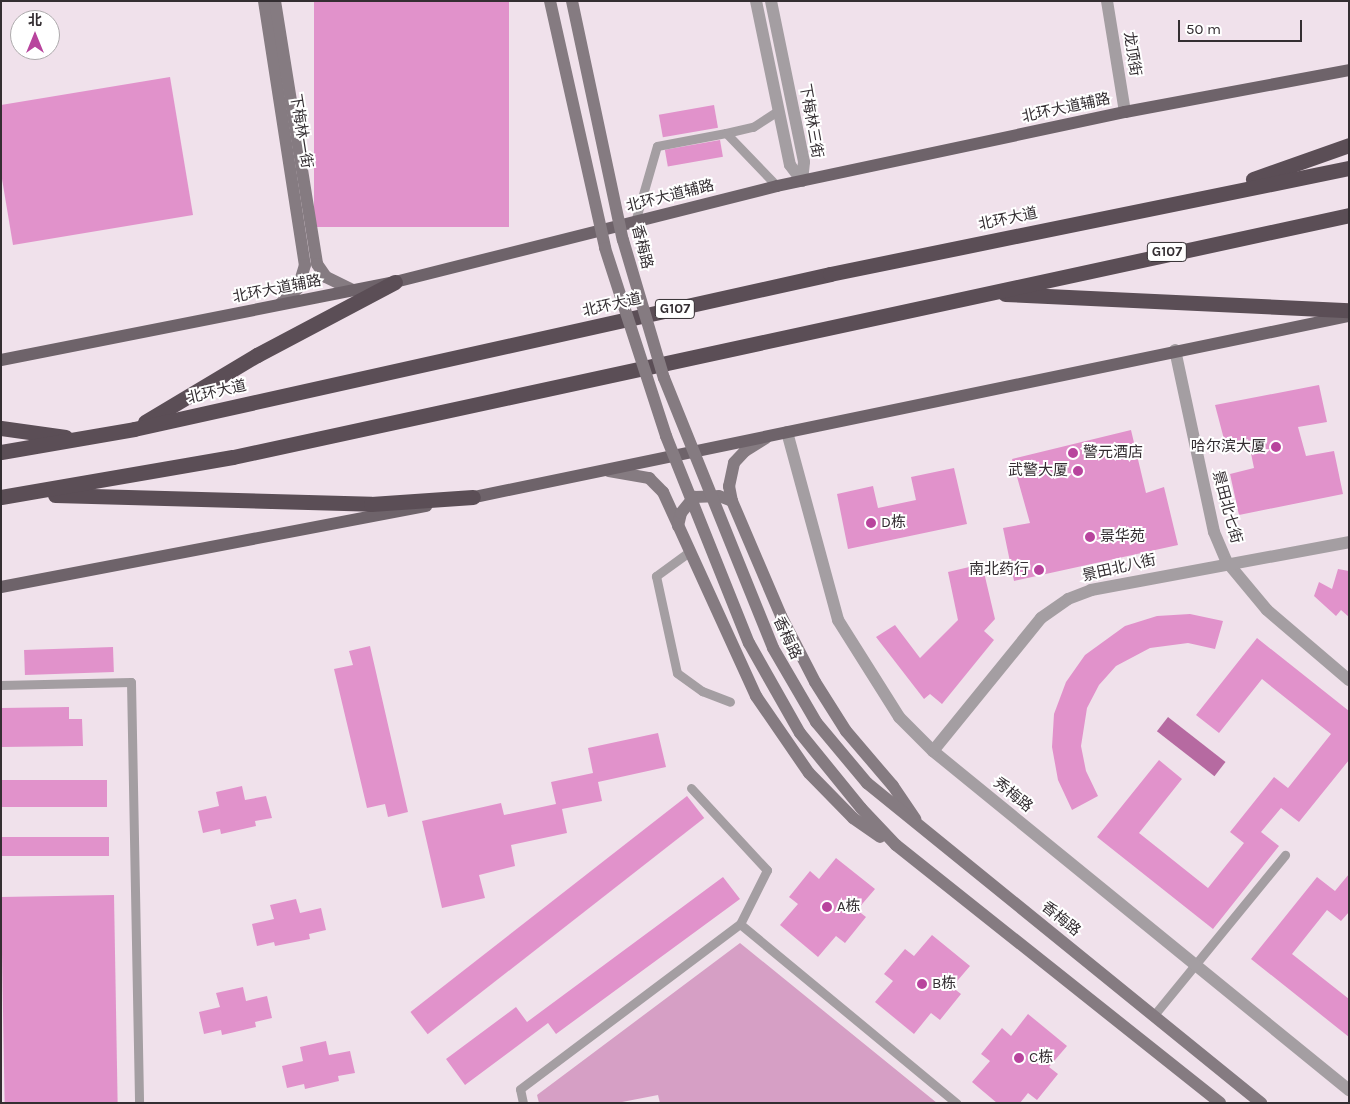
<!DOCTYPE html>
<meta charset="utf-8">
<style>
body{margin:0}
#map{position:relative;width:1350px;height:1104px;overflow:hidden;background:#f0e1eb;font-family:Karla,"Noto Sans SC",sans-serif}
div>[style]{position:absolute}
.green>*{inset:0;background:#d69fc5}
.water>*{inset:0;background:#b66aa1;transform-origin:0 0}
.building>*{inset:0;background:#e192cb;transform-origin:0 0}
.lane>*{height:9px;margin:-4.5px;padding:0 4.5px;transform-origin:4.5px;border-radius:4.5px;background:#a49ea2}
.street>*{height:12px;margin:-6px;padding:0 6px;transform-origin:6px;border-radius:6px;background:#a49ea2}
.secondary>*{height:12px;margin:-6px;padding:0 6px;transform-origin:6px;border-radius:6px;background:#857b81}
.primary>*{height:12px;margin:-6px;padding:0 6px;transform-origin:6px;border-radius:6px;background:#6e636a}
.highway>*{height:15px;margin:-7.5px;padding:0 7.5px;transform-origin:7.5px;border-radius:7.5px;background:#5b4e56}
.secondary-bridge>*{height:12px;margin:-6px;padding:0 6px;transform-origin:6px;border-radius:6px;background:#857b81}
.dots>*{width:14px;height:14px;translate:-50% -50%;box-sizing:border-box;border:2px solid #fff;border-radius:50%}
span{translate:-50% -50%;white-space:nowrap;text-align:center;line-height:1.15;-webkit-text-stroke:4px #fff;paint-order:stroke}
.shield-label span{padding:1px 4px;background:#fff;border:1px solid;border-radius:4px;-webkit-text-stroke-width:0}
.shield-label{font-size:14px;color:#342e32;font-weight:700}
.street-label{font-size:15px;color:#342e32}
.poi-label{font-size:15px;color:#342e32}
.right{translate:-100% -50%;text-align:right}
.left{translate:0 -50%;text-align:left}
.frame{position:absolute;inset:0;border:2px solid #342e32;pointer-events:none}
.north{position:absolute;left:10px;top:10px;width:50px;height:50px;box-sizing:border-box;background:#fff;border:1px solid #aeabad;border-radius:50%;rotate:0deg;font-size:14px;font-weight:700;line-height:20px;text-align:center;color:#342e32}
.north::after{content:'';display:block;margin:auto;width:18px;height:22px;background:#b8449d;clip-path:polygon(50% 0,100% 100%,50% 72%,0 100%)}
.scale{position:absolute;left:1178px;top:20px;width:124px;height:22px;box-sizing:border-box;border:2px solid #342e32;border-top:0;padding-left:6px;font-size:15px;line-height:18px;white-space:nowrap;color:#342e32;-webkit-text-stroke:4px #fff;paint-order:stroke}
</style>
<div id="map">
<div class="green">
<i style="clip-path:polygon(740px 943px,937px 1103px,660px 1103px,658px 1095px,617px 1103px,539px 1103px,537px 1095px)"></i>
</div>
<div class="water">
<i style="left:1168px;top:717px;width:73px;height:18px;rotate:38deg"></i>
</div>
<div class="building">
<i style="left:314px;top:1px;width:195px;height:226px"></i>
<i style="clip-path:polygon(170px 77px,193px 215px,13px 245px,1px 173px,1px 105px)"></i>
<i style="left:714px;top:105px;width:23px;height:56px;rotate:80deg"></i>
<i style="left:720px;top:140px;width:17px;height:56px;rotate:80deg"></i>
<i style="clip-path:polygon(1319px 385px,1327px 422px,1298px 427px,1306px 456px,1334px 451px,1343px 494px,1239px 515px,1230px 474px,1254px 468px,1248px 439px,1225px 443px,1215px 405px)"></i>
<i style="clip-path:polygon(1131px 430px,1146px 493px,1164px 487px,1178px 545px,1014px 581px,1003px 528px,1030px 523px,1012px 459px)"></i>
<i style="clip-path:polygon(954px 468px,967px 524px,848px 549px,837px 494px,873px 486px,878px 508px,916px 500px,911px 477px)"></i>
<i style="clip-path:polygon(982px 564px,995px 619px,984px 631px,994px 640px,942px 704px,930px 694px,924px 699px,876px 637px,895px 625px,920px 658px,958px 620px,948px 572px)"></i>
<i style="clip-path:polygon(1338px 569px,1349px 571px,1349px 617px,1341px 610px,1336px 616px,1314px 596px,1319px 582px,1332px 589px)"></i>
<i style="clip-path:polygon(1190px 614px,1223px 621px,1215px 649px,1188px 643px,1150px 648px,1116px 666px,1099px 685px,1087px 708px,1081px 746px,1086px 771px,1098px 796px,1072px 810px,1058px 780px,1052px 747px,1054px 714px,1066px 682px,1085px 655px,1125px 626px,1157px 616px)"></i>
<i style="clip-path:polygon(1257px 638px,1349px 711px,1349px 760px,1299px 822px,1281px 808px,1261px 832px,1279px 846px,1213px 929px,1097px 837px,1159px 760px,1182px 779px,1139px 833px,1208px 888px,1244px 843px,1230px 832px,1274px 777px,1288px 788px,1331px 734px,1262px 679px,1219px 733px,1196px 715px)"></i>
<i style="clip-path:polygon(370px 646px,408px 812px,388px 817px,385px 804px,367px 808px,334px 669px,353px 665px,349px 651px)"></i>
<i style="left:113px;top:647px;width:25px;height:89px;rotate:88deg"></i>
<i style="clip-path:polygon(69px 707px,69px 719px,82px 719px,83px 746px,1px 747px,1px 708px)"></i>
<i style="clip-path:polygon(658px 733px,666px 767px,598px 782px,602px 801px,562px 809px,567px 833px,511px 845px,515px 866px,479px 875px,485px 898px,442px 908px,422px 821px,501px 803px,504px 815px,556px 804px,551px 782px,593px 773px,588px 748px)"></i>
<i style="left:107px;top:780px;width:27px;height:106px;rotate:90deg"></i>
<i style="clip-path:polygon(242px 786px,245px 800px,266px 796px,272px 818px,255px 821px,256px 826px,221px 834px,220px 829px,203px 833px,198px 811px,219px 806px,216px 792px)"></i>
<i style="left:687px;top:796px;width:28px;height:351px;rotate:52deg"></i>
<i style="left:109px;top:837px;width:19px;height:108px;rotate:90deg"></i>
<i style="clip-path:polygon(836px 858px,875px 889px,857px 910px,866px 917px,845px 943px,836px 936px,818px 957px,780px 925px,798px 904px,789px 897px,810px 871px,819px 879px)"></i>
<i style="clip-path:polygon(1349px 874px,1349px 912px,1341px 921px,1327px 910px,1292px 954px,1349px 999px,1349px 1037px,1251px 959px,1317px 877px,1335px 891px)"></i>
<i style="clip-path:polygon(723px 877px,740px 899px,556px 1034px,548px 1023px,465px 1085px,446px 1059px,516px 1007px,527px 1022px)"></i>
<i style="left:114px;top:895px;width:207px;height:113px;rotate:89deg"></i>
<i style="clip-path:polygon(296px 899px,300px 913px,321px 908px,326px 930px,309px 934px,310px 939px,275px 946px,274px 942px,257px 946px,252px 924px,274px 919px,270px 905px)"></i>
<i style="clip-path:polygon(932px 935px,970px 966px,952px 987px,961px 994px,940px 1020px,931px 1013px,914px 1034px,875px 1002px,893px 981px,884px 974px,905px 949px,914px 956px)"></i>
<i style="clip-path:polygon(243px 987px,246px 1001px,267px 996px,272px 1018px,255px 1022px,256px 1027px,222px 1035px,221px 1030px,204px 1034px,199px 1012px,220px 1007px,216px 993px)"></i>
<i style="clip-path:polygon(1028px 1014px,1067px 1046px,1049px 1067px,1058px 1074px,1037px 1100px,1028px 1093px,1020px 1103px,997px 1103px,972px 1082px,990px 1061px,981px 1054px,1002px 1028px,1011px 1036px)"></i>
<i style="clip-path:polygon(326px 1041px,329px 1055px,350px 1051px,355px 1073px,338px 1076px,339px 1081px,305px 1089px,304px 1084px,287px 1088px,282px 1066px,303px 1061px,300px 1047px)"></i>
</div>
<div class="lane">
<i style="left:726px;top:133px;width:28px;rotate:-13deg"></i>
<i style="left:753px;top:127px;width:31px;rotate:-33deg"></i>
<i style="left:635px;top:222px;width:79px;rotate:-73.9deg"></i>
<i style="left:657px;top:146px;width:70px;rotate:-10.7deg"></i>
<i style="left:726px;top:133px;width:74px;rotate:46.1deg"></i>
<i style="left:689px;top:552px;width:41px;rotate:144deg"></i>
<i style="left:656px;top:576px;width:99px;rotate:77.8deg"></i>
<i style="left:677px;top:673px;width:31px;rotate:36deg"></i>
<i style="left:702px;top:691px;width:30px;rotate:21deg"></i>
<i style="left:1px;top:685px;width:130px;rotate:-1.3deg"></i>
<i style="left:131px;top:682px;width:421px;rotate:88.9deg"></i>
<i style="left:691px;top:788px;width:112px;rotate:47.2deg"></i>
<i style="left:767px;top:870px;width:60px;rotate:116.6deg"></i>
<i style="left:740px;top:924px;width:281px;rotate:39.6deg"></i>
<i style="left:1154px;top:1015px;width:207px;rotate:-50.7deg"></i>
<i style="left:523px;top:1103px;width:14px;rotate:-102deg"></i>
<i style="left:520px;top:1089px;width:275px;rotate:-36.9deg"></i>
</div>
<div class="street">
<i style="left:756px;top:1px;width:167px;rotate:78.3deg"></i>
<i style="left:790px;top:165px;width:20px;rotate:53deg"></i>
<i style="left:771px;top:1px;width:164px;rotate:78.4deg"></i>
<i style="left:804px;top:162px;width:19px;rotate:96deg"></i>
<i style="left:1107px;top:1px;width:112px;rotate:80.8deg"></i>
<i style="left:1175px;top:350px;width:186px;rotate:77.9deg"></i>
<i style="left:1214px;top:532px;width:33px;rotate:67deg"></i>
<i style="left:1227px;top:562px;width:62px;rotate:50.2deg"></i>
<i style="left:1267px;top:610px;width:108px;rotate:40.5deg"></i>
<i style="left:787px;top:432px;width:195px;rotate:74.8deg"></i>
<i style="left:838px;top:620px;width:115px;rotate:57.8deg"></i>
<i style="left:899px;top:717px;width:48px;rotate:45deg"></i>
<i style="left:933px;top:751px;width:537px;rotate:39.18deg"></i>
<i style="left:933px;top:751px;width:171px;rotate:-50.9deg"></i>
<i style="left:1041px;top:618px;width:33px;rotate:-35deg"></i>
<i style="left:1068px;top:599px;width:25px;rotate:-21deg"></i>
<i style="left:1091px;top:590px;width:262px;rotate:-10.5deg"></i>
</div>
<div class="secondary">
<i style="left:264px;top:1px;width:267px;rotate:81.2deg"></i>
<i style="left:305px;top:265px;width:24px;rotate:107deg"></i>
<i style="left:298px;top:288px;width:24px;rotate:138deg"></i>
<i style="left:275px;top:1px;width:266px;rotate:80.9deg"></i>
<i style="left:317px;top:264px;width:16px;rotate:55deg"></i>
<i style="left:326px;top:277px;width:30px;rotate:26deg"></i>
<i style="left:766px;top:438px;width:25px;rotate:148deg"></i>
<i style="left:745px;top:451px;width:16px;rotate:133deg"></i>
<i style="left:734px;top:463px;width:24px;rotate:102deg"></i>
<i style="left:729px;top:486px;width:15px;rotate:79deg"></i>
<i style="left:732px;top:501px;width:125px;rotate:66.9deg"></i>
<i style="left:781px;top:616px;width:74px;rotate:62.7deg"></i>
<i style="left:815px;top:682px;width:58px;rotate:57.7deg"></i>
<i style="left:846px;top:731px;width:72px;rotate:49.5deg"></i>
<i style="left:893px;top:786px;width:40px;rotate:56deg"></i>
<i style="left:609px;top:471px;width:41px;rotate:9.9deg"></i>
<i style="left:649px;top:478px;width:20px;rotate:45deg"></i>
<i style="left:663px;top:492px;width:224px;rotate:65.5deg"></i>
<i style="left:756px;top:696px;width:93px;rotate:55.5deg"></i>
<i style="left:809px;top:773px;width:63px;rotate:45.6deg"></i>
<i style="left:853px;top:818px;width:33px;rotate:35deg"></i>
<i style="left:678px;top:526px;width:13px;rotate:-77deg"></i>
<i style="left:681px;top:513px;width:21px;rotate:-51deg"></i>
<i style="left:694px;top:497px;width:25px;rotate:-2deg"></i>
<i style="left:719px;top:496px;width:14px;rotate:21deg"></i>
<i style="left:816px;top:722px;width:80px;rotate:50.1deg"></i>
<i style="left:867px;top:783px;width:508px;rotate:39.08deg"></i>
<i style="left:800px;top:733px;width:97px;rotate:50.9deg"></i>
<i style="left:861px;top:808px;width:51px;rotate:46.6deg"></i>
<i style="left:896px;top:845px;width:414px;rotate:38.5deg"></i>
</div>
<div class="primary">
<i style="left:1px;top:360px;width:402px;rotate:-11.2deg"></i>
<i style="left:395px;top:282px;width:394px;rotate:-14.1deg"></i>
<i style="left:777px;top:186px;width:356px;rotate:-12deg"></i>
<i style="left:1125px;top:112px;width:228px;rotate:-10.6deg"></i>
<i style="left:465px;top:499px;width:903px;rotate:-11.7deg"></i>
<i style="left:1px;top:587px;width:433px;rotate:-10.8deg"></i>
</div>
<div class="highway">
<i style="left:1253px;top:179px;width:102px;rotate:-19.5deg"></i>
<i style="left:1005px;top:294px;width:344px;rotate:2.7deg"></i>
<i style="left:145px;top:422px;width:131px;rotate:-30.9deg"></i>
<i style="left:257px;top:355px;width:156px;rotate:-27.9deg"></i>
<i style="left:1px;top:428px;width:65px;rotate:8deg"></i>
<i style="left:1px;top:452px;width:135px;rotate:-9.8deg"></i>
<i style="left:134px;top:429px;width:713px;rotate:-12.55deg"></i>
<i style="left:830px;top:274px;width:530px;rotate:-11.54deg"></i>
<i style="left:55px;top:495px;width:316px;rotate:1.6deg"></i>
<i style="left:371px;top:504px;width:102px;rotate:-3.9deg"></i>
<i style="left:1px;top:497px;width:235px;rotate:-9.8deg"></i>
<i style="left:233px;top:457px;width:1142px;rotate:-12.23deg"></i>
</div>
<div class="secondary-bridge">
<i style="left:550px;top:1px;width:253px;rotate:77.4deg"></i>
<i style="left:605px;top:248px;width:198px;rotate:72deg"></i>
<i style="left:666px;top:436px;width:223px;rotate:68.2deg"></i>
<i style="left:749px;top:643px;width:103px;rotate:60.5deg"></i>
<i style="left:572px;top:1px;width:244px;rotate:78deg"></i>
<i style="left:623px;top:240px;width:144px;rotate:73.5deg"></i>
<i style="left:664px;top:378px;width:291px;rotate:68deg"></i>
<i style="left:773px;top:648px;width:86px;rotate:59.8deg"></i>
</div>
<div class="dots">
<i style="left:1276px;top:447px;background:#b8449d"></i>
<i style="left:1073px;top:453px;background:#b8449d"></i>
<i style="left:1078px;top:471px;background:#b8449d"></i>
<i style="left:871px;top:523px;background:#b8449d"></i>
<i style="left:1090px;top:537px;background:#b8449d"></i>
<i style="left:1039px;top:570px;background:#b8449d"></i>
<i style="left:827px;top:907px;background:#b8449d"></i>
<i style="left:922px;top:984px;background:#b8449d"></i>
<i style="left:1019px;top:1058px;background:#b8449d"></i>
</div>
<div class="shield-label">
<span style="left:1167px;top:252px">G107</span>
<span style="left:675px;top:309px">G107</span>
</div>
<div class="street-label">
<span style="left:1132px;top:54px;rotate:81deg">龙顶街</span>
<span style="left:1066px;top:108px;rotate:-12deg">北环大道辅路</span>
<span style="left:811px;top:121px;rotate:80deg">下梅林三街</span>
<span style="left:301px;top:131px;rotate:81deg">下梅林一街</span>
<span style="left:670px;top:196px;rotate:-14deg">北环大道辅路</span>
<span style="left:1008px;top:219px;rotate:-12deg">北环大道</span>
<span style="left:642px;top:247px;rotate:76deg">香梅路</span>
<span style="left:277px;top:289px;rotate:-11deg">北环大道辅路</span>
<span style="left:612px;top:305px;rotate:-13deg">北环大道</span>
<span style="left:217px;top:392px;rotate:-13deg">北环大道</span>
<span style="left:1227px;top:507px;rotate:75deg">景田北七街</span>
<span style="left:1119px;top:568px;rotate:-13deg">景田北八街</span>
<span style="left:787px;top:638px;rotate:65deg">香梅路</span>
<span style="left:1013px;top:795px;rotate:39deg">秀梅路</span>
<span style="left:1061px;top:919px;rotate:39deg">香梅路</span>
</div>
<div class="poi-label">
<span class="right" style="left:1266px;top:447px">哈尔滨大厦</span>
<span class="left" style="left:1083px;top:453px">警元酒店</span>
<span class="right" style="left:1068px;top:471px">武警大厦</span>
<span class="left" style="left:881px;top:523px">D栋</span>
<span class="left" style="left:1100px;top:537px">景华苑</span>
<span class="right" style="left:1029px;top:570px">南北药行</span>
<span class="left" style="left:837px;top:907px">A栋</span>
<span class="left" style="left:932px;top:984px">B栋</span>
<span class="left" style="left:1029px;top:1058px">C栋</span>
</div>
<div class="frame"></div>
<div class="north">北</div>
<div class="scale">50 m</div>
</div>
